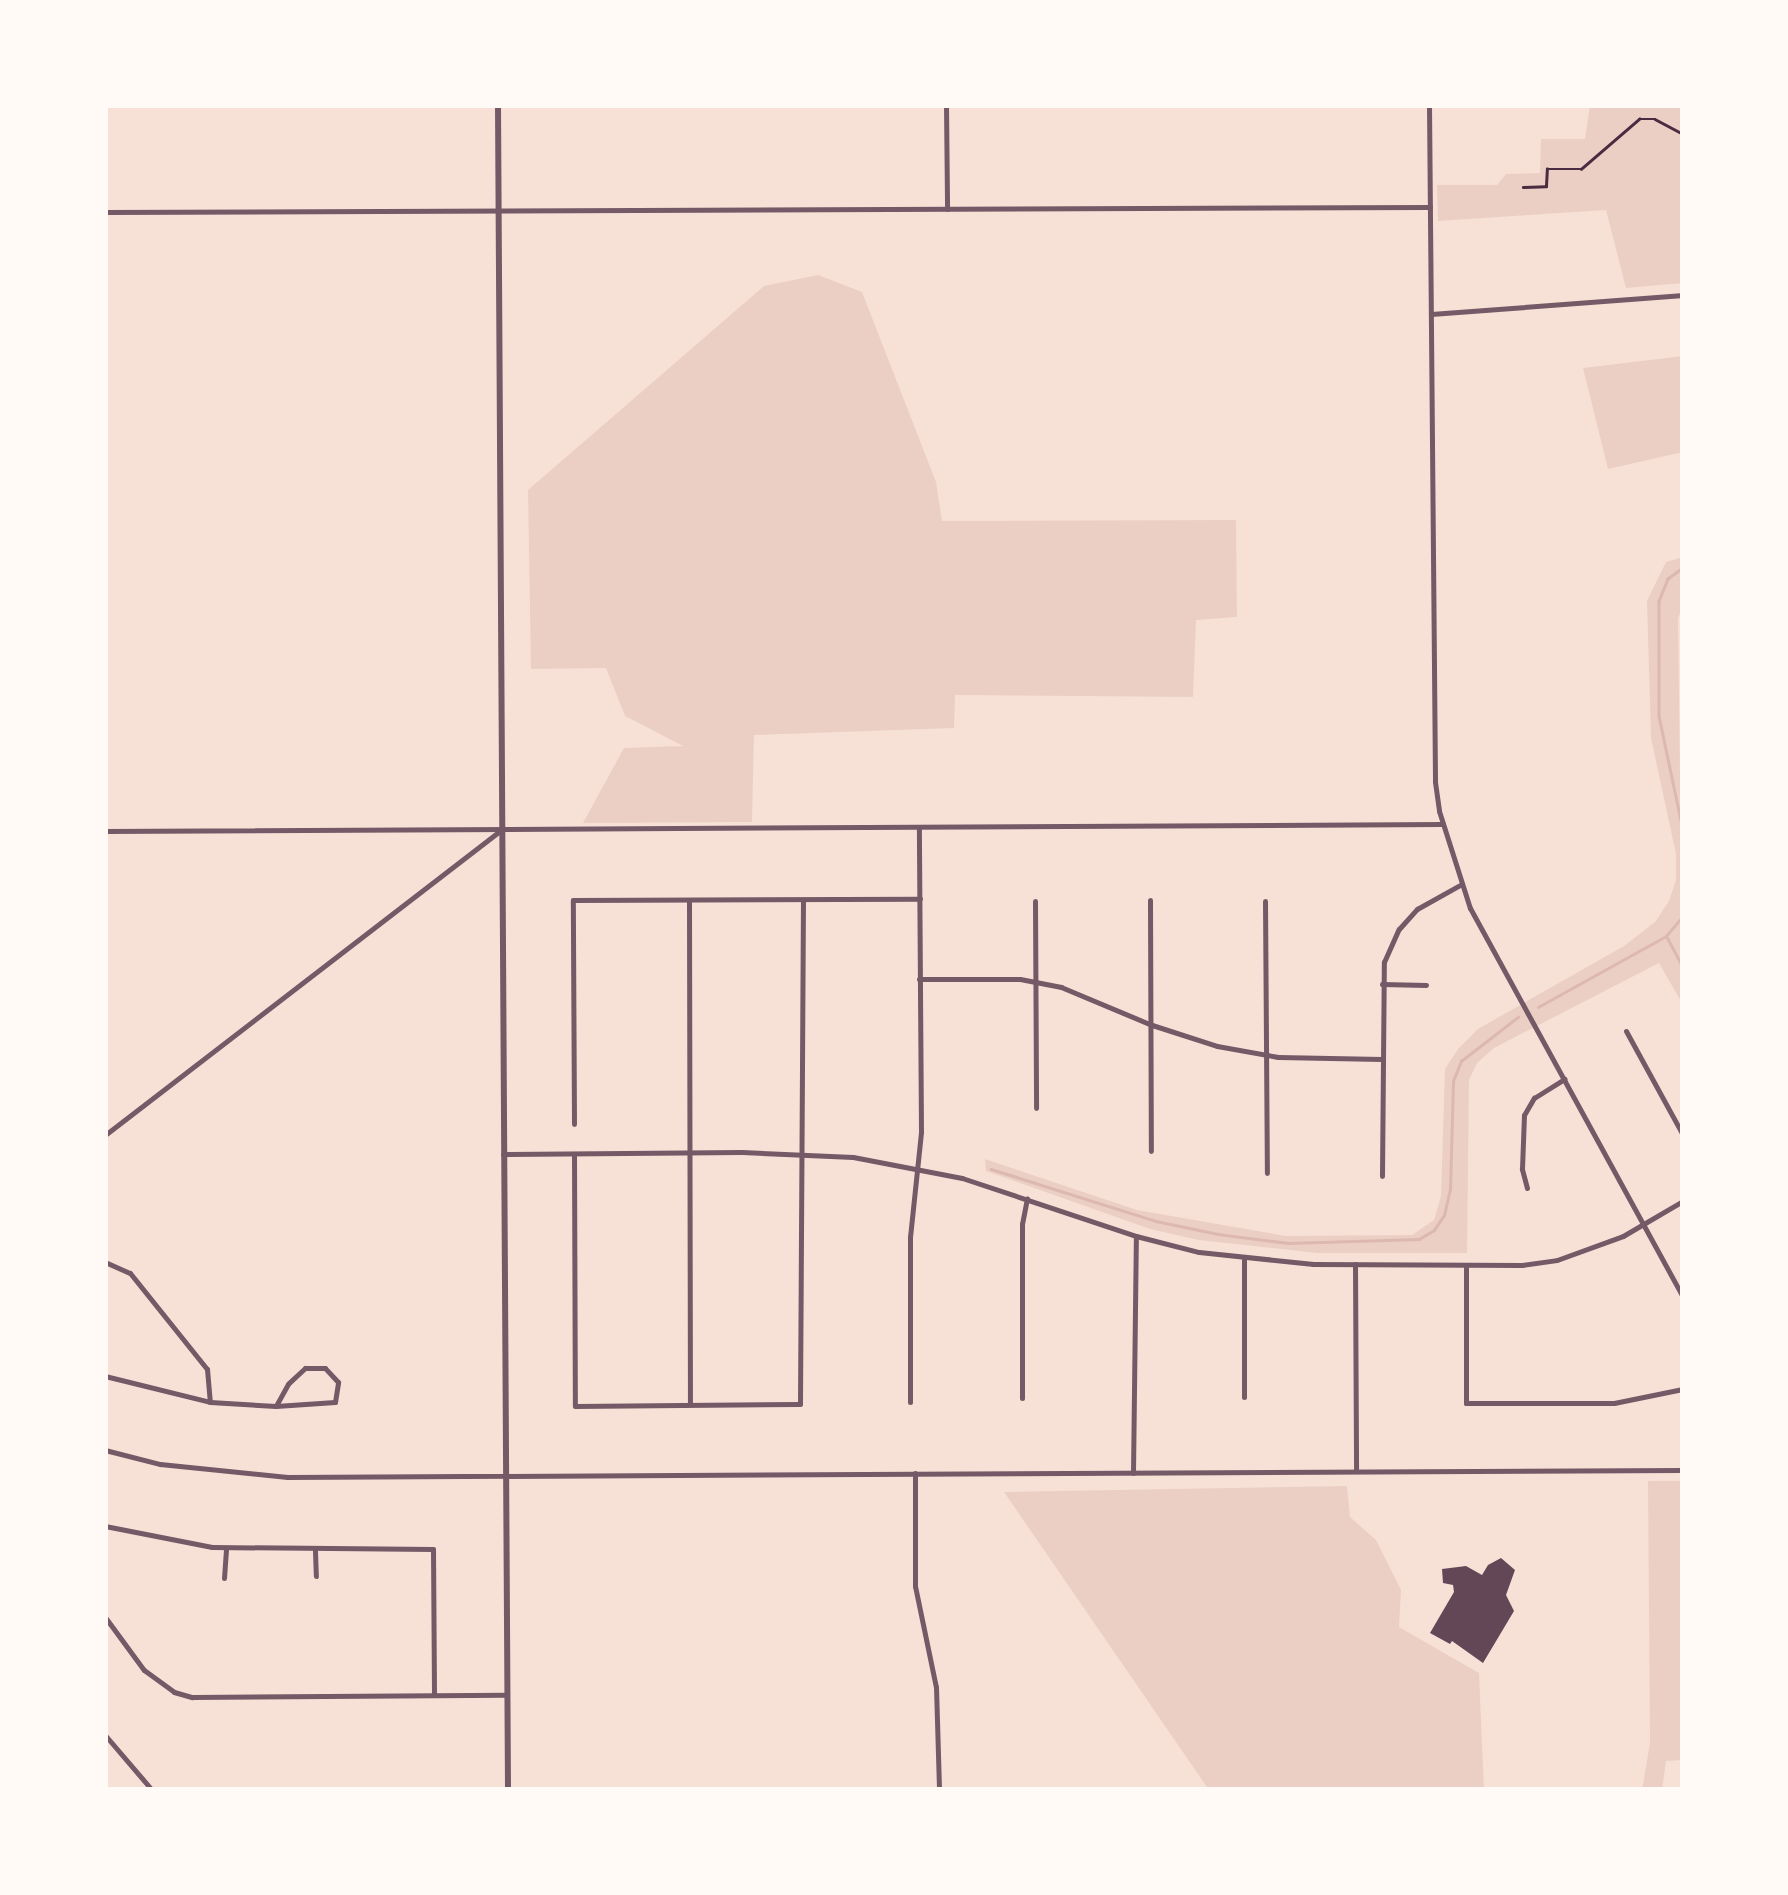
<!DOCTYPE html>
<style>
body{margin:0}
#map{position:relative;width:1788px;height:1895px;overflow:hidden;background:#f7e1d7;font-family:"Titillium Web",sans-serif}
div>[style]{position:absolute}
.green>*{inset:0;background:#ebcfc5}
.stream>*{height:2.5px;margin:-1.25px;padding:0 1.25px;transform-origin:1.25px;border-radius:1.25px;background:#dcb8b0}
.building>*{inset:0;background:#644757}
.path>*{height:2.5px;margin:-1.25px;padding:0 1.25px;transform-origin:1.25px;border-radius:1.25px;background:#4a2c40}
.minor>*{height:5px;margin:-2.5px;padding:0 2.5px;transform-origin:2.5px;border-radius:2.5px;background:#755966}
.tertiary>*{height:6px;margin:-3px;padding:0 3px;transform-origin:3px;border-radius:3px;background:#755966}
span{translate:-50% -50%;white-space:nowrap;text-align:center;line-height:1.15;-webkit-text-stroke:8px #fffaf5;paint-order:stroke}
.frame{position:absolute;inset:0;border:108px solid #fffaf5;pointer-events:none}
</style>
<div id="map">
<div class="green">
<i style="clip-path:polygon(1590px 105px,1683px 105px,1683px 283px,1626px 288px,1606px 210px,1438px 221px,1437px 185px,1497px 185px,1506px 174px,1540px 173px,1541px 139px,1585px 139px)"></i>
<i style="clip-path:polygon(818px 275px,862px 292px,936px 482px,942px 521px,1236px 520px,1237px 617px,1196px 620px,1193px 697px,955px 695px,954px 728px,754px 735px,752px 822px,583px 823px,624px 748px,683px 746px,625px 716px,606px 668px,531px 669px,528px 490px,764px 286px)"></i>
<i style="clip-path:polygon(1683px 356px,1683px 452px,1608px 469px,1583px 368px)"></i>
<i style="clip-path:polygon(1683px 557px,1683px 607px,1678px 618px,1683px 1005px,1659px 963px,1494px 1048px,1477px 1063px,1469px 1080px,1467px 1253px,1317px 1253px,1199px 1240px,1150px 1229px,986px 1171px,985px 1159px,1137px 1210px,1286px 1236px,1412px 1235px,1434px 1220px,1441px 1196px,1445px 1069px,1458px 1049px,1478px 1029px,1624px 946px,1655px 922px,1669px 901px,1676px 880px,1676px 854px,1651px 738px,1647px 601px,1666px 562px)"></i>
<i style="clip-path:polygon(1648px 1481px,1683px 1481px,1683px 1760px,1666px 1761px,1662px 1790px,1642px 1790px,1650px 1743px)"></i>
<i style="clip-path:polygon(1347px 1486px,1350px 1517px,1376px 1540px,1401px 1590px,1399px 1627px,1479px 1673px,1484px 1790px,1209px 1790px,1004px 1492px)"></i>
</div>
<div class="stream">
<i style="left:1683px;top:568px;width:19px;rotate:144deg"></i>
<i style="left:1668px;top:579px;width:24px;rotate:112deg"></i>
<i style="left:1659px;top:601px;width:115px;rotate:90deg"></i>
<i style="left:1659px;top:716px;width:116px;rotate:78.1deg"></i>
<i style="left:1667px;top:937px;width:34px;rotate:62deg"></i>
<i style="left:1538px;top:1007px;width:146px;rotate:-29deg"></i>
<i style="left:1666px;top:936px;width:26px;rotate:-50deg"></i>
<i style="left:991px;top:1169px;width:173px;rotate:17.5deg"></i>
<i style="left:1156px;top:1221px;width:63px;rotate:11.8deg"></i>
<i style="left:1218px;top:1234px;width:71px;rotate:7.3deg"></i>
<i style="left:1288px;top:1243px;width:131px;rotate:-1.7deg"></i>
<i style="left:1419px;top:1239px;width:17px;rotate:-31deg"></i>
<i style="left:1434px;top:1230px;width:18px;rotate:-56deg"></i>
<i style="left:1444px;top:1215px;width:26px;rotate:-77deg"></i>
<i style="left:1450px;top:1190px;width:109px;rotate:-88.4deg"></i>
<i style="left:1453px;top:1081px;width:22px;rotate:-68deg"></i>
<i style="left:1461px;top:1061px;width:72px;rotate:-37.7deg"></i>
</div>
<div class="building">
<i style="clip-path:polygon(1501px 1558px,1515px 1570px,1506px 1595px,1514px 1611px,1483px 1663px,1452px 1641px,1450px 1644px,1430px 1633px,1454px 1592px,1453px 1585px,1443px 1583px,1442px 1569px,1466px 1566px,1482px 1575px,1488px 1565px)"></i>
</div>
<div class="path">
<i style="left:1523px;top:187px;width:23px;rotate:-2deg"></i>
<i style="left:1546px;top:186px;width:17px;rotate:-87deg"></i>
<i style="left:1547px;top:169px;width:34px"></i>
<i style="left:1581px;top:169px;width:77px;rotate:-40.8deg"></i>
<i style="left:1639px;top:119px;width:16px"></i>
<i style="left:1655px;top:119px;width:32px;rotate:28deg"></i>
</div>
<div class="minor">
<i style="left:946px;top:105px;width:104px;rotate:89.4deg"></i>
<i style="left:1429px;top:105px;width:677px;rotate:89.49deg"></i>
<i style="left:1435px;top:782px;width:29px;rotate:82deg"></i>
<i style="left:1439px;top:811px;width:102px;rotate:72.3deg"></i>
<i style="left:1470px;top:908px;width:443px;rotate:61.3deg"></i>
<i style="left:105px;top:212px;width:1325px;rotate:-0.22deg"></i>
<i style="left:1431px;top:314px;width:253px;rotate:-4.3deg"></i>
<i style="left:105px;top:831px;width:1338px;rotate:-0.3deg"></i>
<i style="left:689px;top:900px;width:504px;rotate:89.89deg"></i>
<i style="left:1150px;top:900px;width:251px;rotate:89.8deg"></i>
<i style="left:1035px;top:901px;width:207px;rotate:89.7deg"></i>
<i style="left:1265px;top:901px;width:272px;rotate:89.6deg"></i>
<i style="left:919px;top:979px;width:101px"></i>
<i style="left:1020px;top:979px;width:42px;rotate:11deg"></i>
<i style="left:1061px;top:987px;width:99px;rotate:22.7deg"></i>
<i style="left:1152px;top:1025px;width:68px;rotate:17.9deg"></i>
<i style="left:1217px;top:1046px;width:62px;rotate:10.2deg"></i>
<i style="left:1278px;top:1057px;width:104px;rotate:1.1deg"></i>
<i style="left:1382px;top:984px;width:44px;rotate:1.3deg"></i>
<i style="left:1626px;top:1031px;width:119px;rotate:61.3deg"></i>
<i style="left:574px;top:1124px;width:224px;rotate:-90.3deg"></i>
<i style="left:573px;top:900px;width:347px;rotate:-0.2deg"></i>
<i style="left:105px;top:1135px;width:497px;rotate:-37.6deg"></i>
<i style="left:503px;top:1154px;width:239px;rotate:-0.5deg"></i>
<i style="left:742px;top:1152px;width:111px;rotate:2.6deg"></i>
<i style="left:853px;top:1157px;width:111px;rotate:10.9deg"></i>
<i style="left:962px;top:1178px;width:183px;rotate:18.4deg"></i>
<i style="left:1136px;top:1236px;width:65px;rotate:14.3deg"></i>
<i style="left:1199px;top:1252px;width:115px;rotate:6deg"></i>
<i style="left:1313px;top:1264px;width:209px;rotate:0.3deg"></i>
<i style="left:1522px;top:1265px;width:35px;rotate:-8deg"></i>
<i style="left:1557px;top:1260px;width:70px;rotate:-20deg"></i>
<i style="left:1623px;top:1236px;width:69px;rotate:-30.3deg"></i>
<i style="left:574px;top:1154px;width:252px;rotate:89.8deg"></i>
<i style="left:575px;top:1406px;width:225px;rotate:-0.5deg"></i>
<i style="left:800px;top:1404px;width:504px;rotate:-89.66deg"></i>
<i style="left:1382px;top:1176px;width:214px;rotate:-89.5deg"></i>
<i style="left:1384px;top:962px;width:36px;rotate:-66deg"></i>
<i style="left:1399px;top:929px;width:27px;rotate:-48deg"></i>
<i style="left:1417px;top:909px;width:49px;rotate:-29.2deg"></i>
<i style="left:1527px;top:1188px;width:20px;rotate:-105deg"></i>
<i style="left:1522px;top:1169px;width:54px;rotate:-87.9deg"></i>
<i style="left:1524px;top:1115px;width:20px;rotate:-60deg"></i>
<i style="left:1534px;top:1098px;width:36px;rotate:-32deg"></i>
<i style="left:105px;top:1262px;width:27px;rotate:24deg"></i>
<i style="left:130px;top:1273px;width:123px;rotate:51.3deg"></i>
<i style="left:207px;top:1369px;width:33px;rotate:85deg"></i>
<i style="left:1355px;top:1264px;width:207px;rotate:89.7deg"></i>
<i style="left:1466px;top:1265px;width:138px;rotate:90deg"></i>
<i style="left:1466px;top:1403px;width:148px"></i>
<i style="left:1614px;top:1403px;width:70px;rotate:-11.5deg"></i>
<i style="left:105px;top:1376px;width:108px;rotate:13.9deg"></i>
<i style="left:210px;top:1402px;width:66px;rotate:3.5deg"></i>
<i style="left:276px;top:1406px;width:59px;rotate:-3.9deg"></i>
<i style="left:335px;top:1402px;width:20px;rotate:-81deg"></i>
<i style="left:338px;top:1382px;width:19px;rotate:-133deg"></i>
<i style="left:325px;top:1368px;width:20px;rotate:180deg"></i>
<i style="left:305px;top:1368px;width:23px;rotate:137deg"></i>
<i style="left:288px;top:1384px;width:25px;rotate:119deg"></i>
<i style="left:1244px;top:1397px;width:137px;rotate:-90deg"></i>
<i style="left:1022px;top:1398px;width:174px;rotate:-90deg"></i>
<i style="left:1022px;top:1224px;width:26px;rotate:-79deg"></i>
<i style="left:910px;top:1402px;width:165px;rotate:-90deg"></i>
<i style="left:910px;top:1237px;width:106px;rotate:-84deg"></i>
<i style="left:921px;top:1132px;width:304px;rotate:-90.4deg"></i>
<i style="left:105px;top:1450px;width:57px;rotate:14.3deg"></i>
<i style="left:160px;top:1464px;width:128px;rotate:5.8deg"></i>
<i style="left:287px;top:1477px;width:1396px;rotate:-0.29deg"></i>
<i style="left:915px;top:1473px;width:113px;rotate:90deg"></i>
<i style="left:915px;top:1586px;width:103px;rotate:78.3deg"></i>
<i style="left:936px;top:1687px;width:103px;rotate:88.3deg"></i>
<i style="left:1133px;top:1473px;width:237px;rotate:-89.3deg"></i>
<i style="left:105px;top:1526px;width:109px;rotate:11.1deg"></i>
<i style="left:212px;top:1547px;width:221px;rotate:0.5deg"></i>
<i style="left:433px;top:1549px;width:146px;rotate:89.6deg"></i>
<i style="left:315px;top:1551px;width:25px;rotate:88deg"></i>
<i style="left:224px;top:1578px;width:30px;rotate:-86deg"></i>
<i style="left:105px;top:1617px;width:66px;rotate:53.7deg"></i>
<i style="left:144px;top:1670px;width:37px;rotate:36deg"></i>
<i style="left:174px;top:1692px;width:19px;rotate:16deg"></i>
<i style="left:192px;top:1697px;width:315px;rotate:-0.4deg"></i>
<i style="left:105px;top:1735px;width:72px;rotate:49.5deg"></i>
</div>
<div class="tertiary">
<i style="left:498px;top:105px;width:1685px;rotate:89.66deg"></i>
</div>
<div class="frame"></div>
</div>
